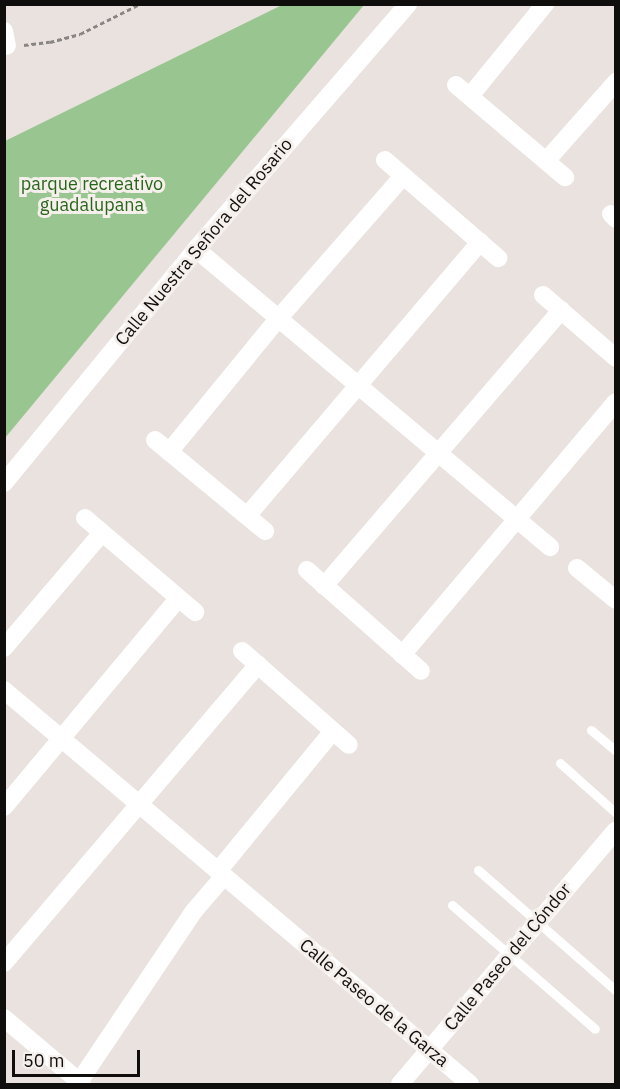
<!DOCTYPE html>
<meta charset="utf-8">
<style>
body{margin:0}
#map{position:relative;width:620px;height:1089px;overflow:hidden;background:#e9e2df;font-family:"IBM Plex Sans",sans-serif}
div>[style]{position:absolute}
.green>*{inset:0;background:#99c590}
.path>*{height:3px;margin-top:-1.5px;transform-origin:0;background:repeating-linear-gradient(90deg,#898583 0 4.5px,transparent 0 7.5px)}
.lane>*{height:9px;margin:-4.5px;padding:0 4.5px;transform-origin:4.5px;border-radius:4.5px;background:#fff}
.street>*{height:18px;margin:-9px;padding:0 9px;transform-origin:9px;border-radius:9px;background:#fff}
span{translate:-50% -50%;white-space:nowrap;text-align:center;line-height:1.15;-webkit-text-stroke:6px #f6f0ec;paint-order:stroke}
.park-label{font-size:18px;color:#27661a}
.street-label{font-size:18px;color:#100e0d}
.frame{position:absolute;inset:0;border:6px solid #100e0d;pointer-events:none}
.scale{position:absolute;left:12px;top:1050px;width:128px;height:27px;box-sizing:border-box;border:3px solid #100e0d;border-top:0;padding-left:8px;font-size:18px;line-height:21px;white-space:nowrap;color:#100e0d;-webkit-text-stroke:4px #f6f0ec;paint-order:stroke}
</style>
<div id="map">
<div class="green">
<i style="clip-path:polygon(282px 5px,364px 5px,5px 438px,5px 141px)"></i>
</div>
<div class="path">
<i style="left:24px;top:45px;width:26px;rotate:-7deg"></i>
<i style="left:50px;top:42px;width:31px;rotate:-15deg"></i>
<i style="left:80px;top:34px;width:67px;rotate:-26.6deg"></i>
</div>
<div class="lane">
<i style="left:591px;top:730px;width:33px;rotate:40deg"></i>
<i style="left:560px;top:763px;width:75px;rotate:41.8deg"></i>
<i style="left:478px;top:870px;width:184px;rotate:41.2deg"></i>
<i style="left:452px;top:905px;width:189px;rotate:40.9deg"></i>
</div>
<div class="street">
<i style="left:4px;top:31px;width:15px;rotate:79deg"></i>
<i style="left:456px;top:85px;width:143px;rotate:40.2deg"></i>
<i style="left:470px;top:96px;width:119px;rotate:-50.8deg"></i>
<i style="left:385px;top:160px;width:150px;rotate:40.9deg"></i>
<i style="left:546px;top:161px;width:106px;rotate:-48.5deg"></i>
<i style="left:611px;top:214px;width:7px;rotate:45deg"></i>
<i style="left:196px;top:249px;width:463px;rotate:40.1deg"></i>
<i style="left:543px;top:295px;width:96px;rotate:40.8deg"></i>
<i style="left:155px;top:440px;width:143px;rotate:39.6deg"></i>
<i style="left:169px;top:452px;width:172px;rotate:-50.7deg"></i>
<i style="left:278px;top:319px;width:190px;rotate:-48.8deg"></i>
<i style="left:4px;top:483px;width:303px;rotate:-50.6deg"></i>
<i style="left:196px;top:249px;width:324px;rotate:-49.1deg"></i>
<i style="left:247px;top:516px;width:360px;rotate:-49.6deg"></i>
<i style="left:85px;top:518px;width:145px;rotate:40.5deg"></i>
<i style="left:577px;top:568px;width:50px;rotate:39.4deg"></i>
<i style="left:307px;top:570px;width:152px;rotate:41.5deg"></i>
<i style="left:324px;top:586px;width:364px;rotate:-49.3deg"></i>
<i style="left:4px;top:648px;width:151px;rotate:-49.6deg"></i>
<i style="left:242px;top:651px;width:142px;rotate:41.3deg"></i>
<i style="left:402px;top:655px;width:331px;rotate:-49.8deg"></i>
<i style="left:4px;top:690px;width:610px;rotate:40.21deg"></i>
<i style="left:4px;top:807px;width:271px;rotate:-50.1deg"></i>
<i style="left:218px;top:871px;width:181px;rotate:-50.6deg"></i>
<i style="left:4px;top:963px;width:392px;rotate:-49.6deg"></i>
<i style="left:4px;top:1018px;width:102px;rotate:40.2deg"></i>
<i style="left:79px;top:1082px;width:206px;rotate:-56.1deg"></i>
<i style="left:194px;top:911px;width:46px;rotate:-49.4deg"></i>
<i style="left:400px;top:1084px;width:333px;rotate:-49.6deg"></i>
</div>
<div class="park-label">
<span style="left:92px;top:195px">parque recreativo<br>guadalupana</span>
</div>
<div class="street-label">
<span style="left:204px;top:242px;rotate:-50deg">Calle Nuestra Señora del Rosario</span>
<span style="left:508px;top:957px;rotate:-50deg">Calle Paseo del Cóndor</span>
<span style="left:374px;top:1003px;rotate:40deg">Calle Paseo de la Garza</span>
</div>
<div class="frame"></div>
<div class="scale">50 m</div>
</div>
